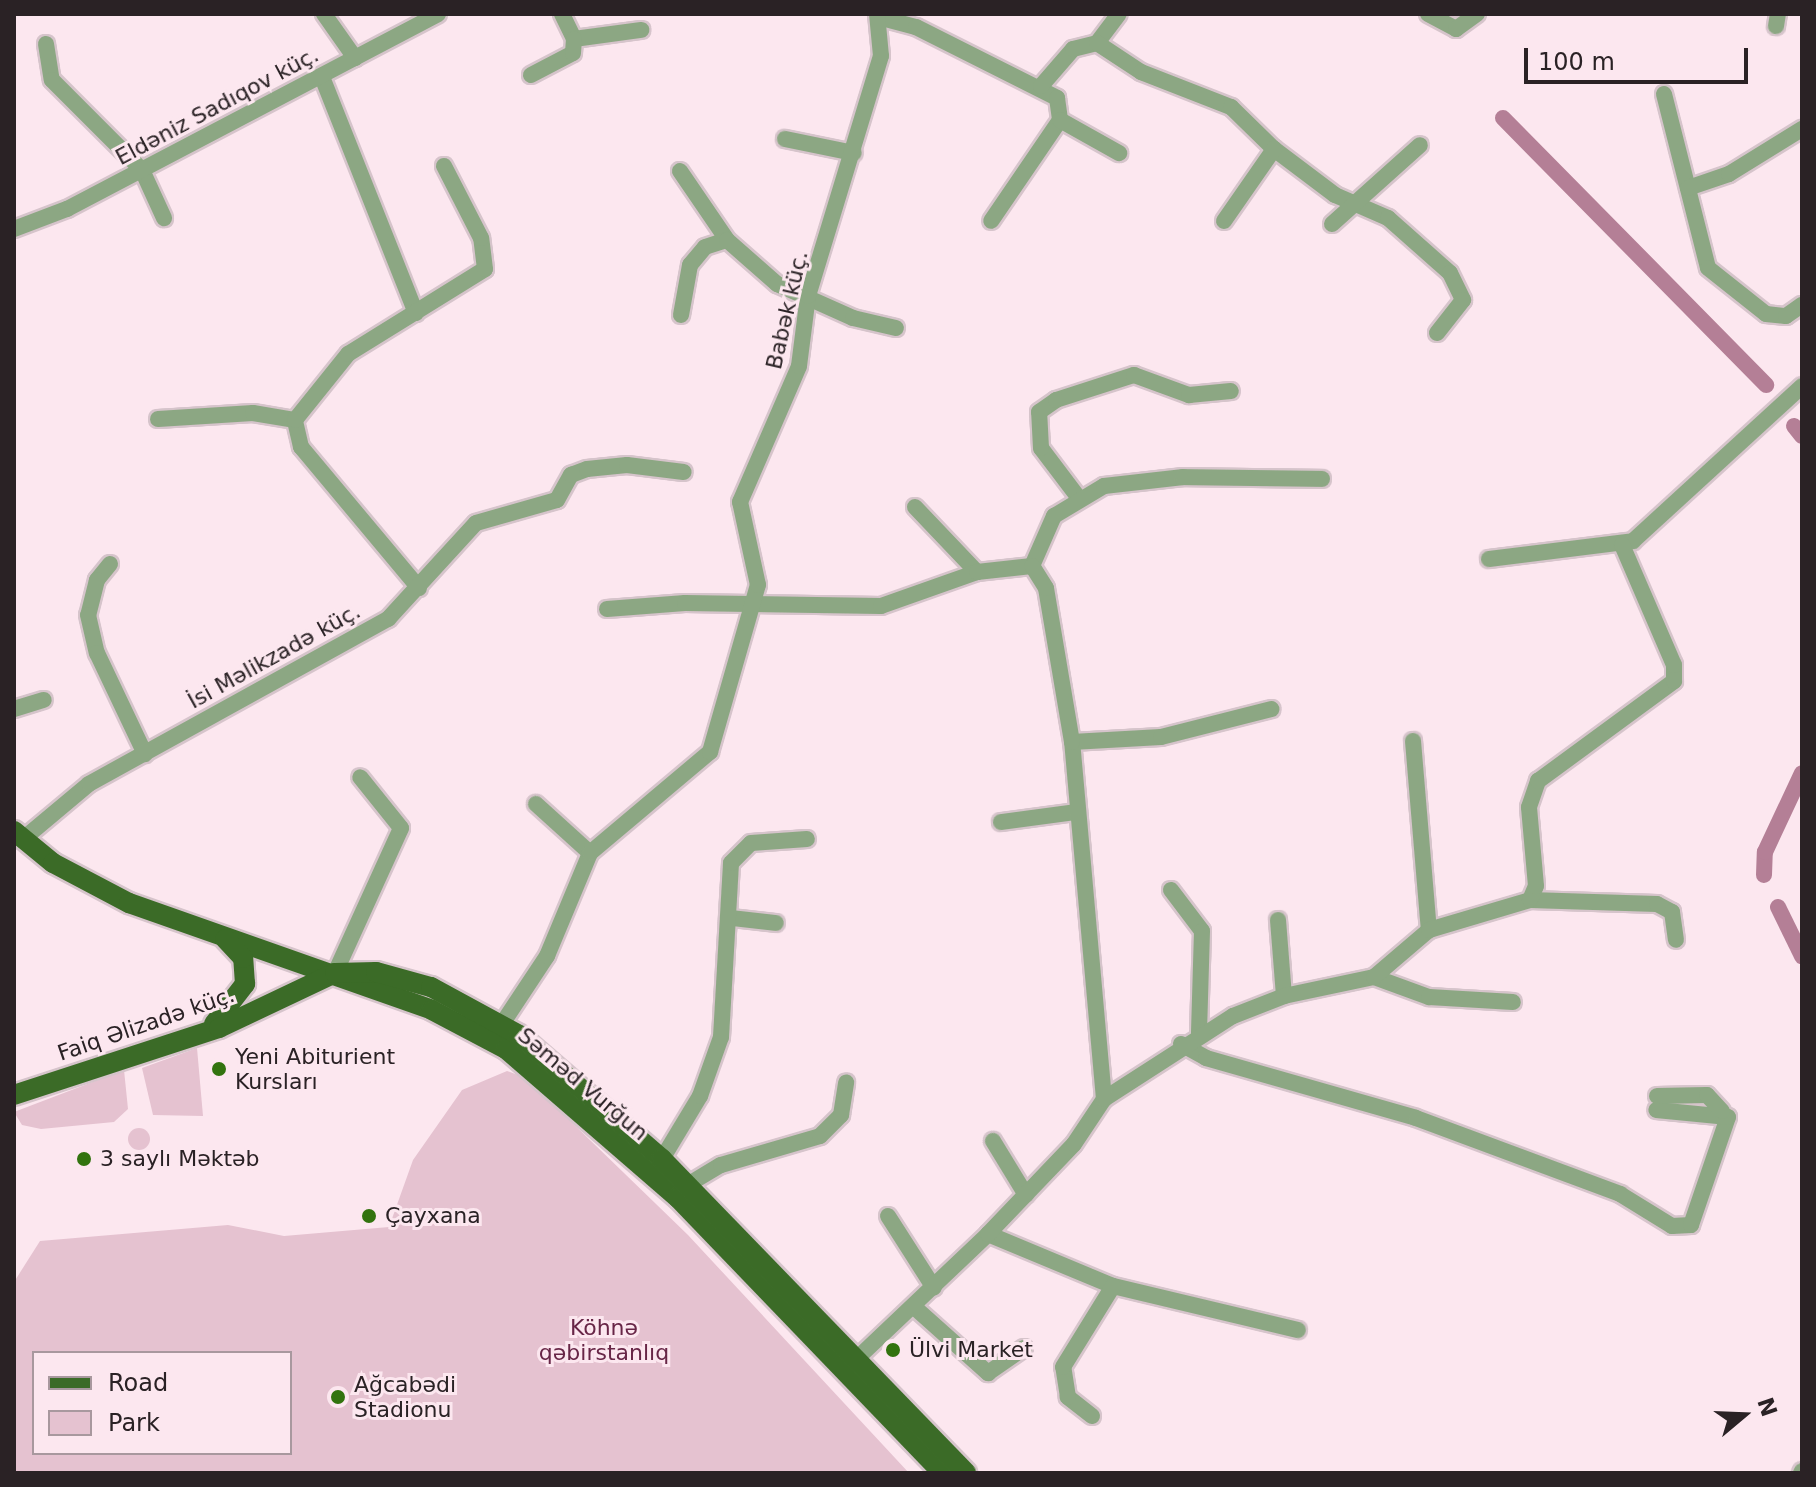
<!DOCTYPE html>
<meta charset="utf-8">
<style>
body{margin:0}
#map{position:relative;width:1816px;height:1487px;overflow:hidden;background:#fce7ef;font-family:"DejaVu Sans",sans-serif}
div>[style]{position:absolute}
.green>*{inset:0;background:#e5c2d0}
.round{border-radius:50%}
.canal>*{height:16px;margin:-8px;padding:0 8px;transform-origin:8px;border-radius:8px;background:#b47f96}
.roads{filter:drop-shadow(2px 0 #d6c4cb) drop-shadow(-2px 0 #d6c4cb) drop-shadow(0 2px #d6c4cb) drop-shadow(0 -2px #d6c4cb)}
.minor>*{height:16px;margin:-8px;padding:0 8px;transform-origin:8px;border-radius:8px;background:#8ca783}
.major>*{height:20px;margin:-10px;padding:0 10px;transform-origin:10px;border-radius:10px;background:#3b6b27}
.dots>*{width:22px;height:22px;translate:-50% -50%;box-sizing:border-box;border:4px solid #fce7ef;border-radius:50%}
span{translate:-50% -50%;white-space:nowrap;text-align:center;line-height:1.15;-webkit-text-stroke:6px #fce7ef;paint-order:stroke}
.street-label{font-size:22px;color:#2a2225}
.poi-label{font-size:22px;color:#2a2225}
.left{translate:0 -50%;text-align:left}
.park-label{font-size:22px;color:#682647}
.frame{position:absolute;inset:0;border:16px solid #2a2225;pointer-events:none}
.legend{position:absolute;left:32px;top:1351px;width:260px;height:104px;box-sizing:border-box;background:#fce7ef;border:2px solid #a8989e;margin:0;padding:10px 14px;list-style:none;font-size:24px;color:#2a2225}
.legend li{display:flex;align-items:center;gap:16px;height:40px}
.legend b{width:40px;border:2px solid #a8989e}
.north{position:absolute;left:1704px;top:1375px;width:80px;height:80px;-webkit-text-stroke:6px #fce7ef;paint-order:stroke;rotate:71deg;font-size:22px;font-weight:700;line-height:32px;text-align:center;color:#2a2225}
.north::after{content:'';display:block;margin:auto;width:28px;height:36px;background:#2a2225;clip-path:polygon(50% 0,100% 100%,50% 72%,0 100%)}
.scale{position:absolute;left:1524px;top:48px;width:224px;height:36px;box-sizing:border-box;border:4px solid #2a2225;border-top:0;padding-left:10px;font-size:24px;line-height:28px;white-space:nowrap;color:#2a2225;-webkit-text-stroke:6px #fce7ef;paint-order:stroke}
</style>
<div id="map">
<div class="green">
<i style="clip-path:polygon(197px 1048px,203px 1116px,153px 1115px,142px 1068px)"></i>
<i style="clip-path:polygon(124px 1070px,128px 1109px,114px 1122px,41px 1129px,22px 1125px,14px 1112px)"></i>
<i style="clip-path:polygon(evenodd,507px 1071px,526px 1078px,688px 1235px,909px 1473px,14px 1473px,14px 1282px,40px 1241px,228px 1225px,284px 1236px,389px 1227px,413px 1160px,462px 1090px,507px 1071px,34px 1353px,290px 1353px,290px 1453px,34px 1453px,34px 1353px)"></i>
<i class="round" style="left:128px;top:1128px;width:22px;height:22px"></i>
</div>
<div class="canal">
<i style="left:1503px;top:118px;width:375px;rotate:45.4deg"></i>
<i style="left:1794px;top:426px;width:13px;rotate:51deg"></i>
<i style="left:1764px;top:875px;width:23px;rotate:-88deg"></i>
<i style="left:1765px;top:852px;width:87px;rotate:-64.9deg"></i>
<i style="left:1778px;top:907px;width:55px;rotate:63.9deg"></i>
</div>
<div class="roads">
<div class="minor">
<i style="left:324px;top:14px;width:54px;rotate:54.8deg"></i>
<i style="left:562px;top:14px;width:28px;rotate:64deg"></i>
<i style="left:574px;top:39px;width:68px;rotate:-7.7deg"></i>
<i style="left:1428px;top:14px;width:32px;rotate:28deg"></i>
<i style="left:1456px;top:29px;width:26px;rotate:-36deg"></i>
<i style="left:878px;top:17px;width:39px;rotate:15deg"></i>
<i style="left:916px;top:27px;width:158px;rotate:26.7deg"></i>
<i style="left:1057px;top:98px;width:22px;rotate:82deg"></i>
<i style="left:1060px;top:120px;width:122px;rotate:124.3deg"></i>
<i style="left:1776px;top:26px;width:12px;rotate:-81deg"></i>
<i style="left:1097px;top:43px;width:36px;rotate:-53deg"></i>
<i style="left:46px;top:44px;width:36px;rotate:81deg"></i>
<i style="left:52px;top:80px;width:127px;rotate:45deg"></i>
<i style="left:142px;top:170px;width:53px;rotate:65.4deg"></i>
<i style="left:531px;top:75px;width:47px;rotate:-27.6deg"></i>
<i style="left:573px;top:53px;width:14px;rotate:-86deg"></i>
<i style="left:322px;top:77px;width:254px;rotate:68.3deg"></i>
<i style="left:1041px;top:86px;width:49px;rotate:-49.1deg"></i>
<i style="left:1073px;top:49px;width:25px;rotate:-14deg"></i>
<i style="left:1097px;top:43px;width:53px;rotate:33.4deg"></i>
<i style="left:1141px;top:72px;width:97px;rotate:21.3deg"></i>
<i style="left:1231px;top:107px;width:60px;rotate:44.3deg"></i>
<i style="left:1274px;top:149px;width:76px;rotate:37deg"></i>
<i style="left:1335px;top:195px;width:58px;rotate:23.5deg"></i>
<i style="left:1388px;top:218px;width:83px;rotate:41.6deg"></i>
<i style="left:1450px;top:273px;width:30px;rotate:64deg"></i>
<i style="left:1463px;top:300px;width:42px;rotate:128.2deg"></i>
<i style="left:1664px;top:94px;width:179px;rotate:75.8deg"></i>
<i style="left:1708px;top:268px;width:74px;rotate:38.4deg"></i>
<i style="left:1766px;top:314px;width:20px;rotate:6deg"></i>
<i style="left:1786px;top:316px;width:19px;rotate:-35deg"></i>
<i style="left:1060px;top:120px;width:68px;rotate:29.2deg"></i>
<i style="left:785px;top:139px;width:70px;rotate:11.5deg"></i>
<i style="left:680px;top:171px;width:83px;rotate:55.7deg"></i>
<i style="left:1688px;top:188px;width:43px;rotate:-18.9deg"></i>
<i style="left:1729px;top:174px;width:86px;rotate:-31.7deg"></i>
<i style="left:1224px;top:221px;width:88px;rotate:-55.2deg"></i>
<i style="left:1332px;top:224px;width:118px;rotate:-41.9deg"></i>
<i style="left:14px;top:229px;width:57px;rotate:-20.7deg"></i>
<i style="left:67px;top:209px;width:419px;rotate:-27.7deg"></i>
<i style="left:681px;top:315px;width:51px;rotate:-79.8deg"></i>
<i style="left:690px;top:265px;width:23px;rotate:-50deg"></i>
<i style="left:705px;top:247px;width:23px;rotate:-18deg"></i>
<i style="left:727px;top:240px;width:67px;rotate:41.3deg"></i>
<i style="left:777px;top:284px;width:83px;rotate:24.1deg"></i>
<i style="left:853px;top:318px;width:44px;rotate:13.1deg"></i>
<i style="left:158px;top:419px;width:95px;rotate:-3.6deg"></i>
<i style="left:253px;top:413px;width:43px;rotate:9.5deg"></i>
<i style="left:1078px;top:497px;width:61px;rotate:-127.1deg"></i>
<i style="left:1041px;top:448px;width:36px;rotate:-93deg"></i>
<i style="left:1039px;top:412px;width:21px;rotate:-35deg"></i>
<i style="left:1056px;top:400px;width:82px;rotate:-17.8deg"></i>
<i style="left:1134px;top:375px;width:59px;rotate:20deg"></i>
<i style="left:1189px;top:395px;width:42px;rotate:-5.4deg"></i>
<i style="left:915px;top:507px;width:90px;rotate:46.4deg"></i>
<i style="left:1489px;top:559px;width:145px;rotate:-7.1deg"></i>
<i style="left:1633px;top:541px;width:229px;rotate:-42.5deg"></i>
<i style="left:110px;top:564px;width:21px;rotate:129deg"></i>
<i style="left:97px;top:580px;width:36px;rotate:104deg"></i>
<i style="left:88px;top:615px;width:39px;rotate:77deg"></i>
<i style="left:97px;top:653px;width:112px;rotate:64.6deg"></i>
<i style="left:1032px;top:566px;width:55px;rotate:-66.3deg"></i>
<i style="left:1054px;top:516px;width:58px;rotate:-31deg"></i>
<i style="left:1104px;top:486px;width:80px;rotate:-6.5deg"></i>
<i style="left:1183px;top:477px;width:139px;rotate:0.8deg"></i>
<i style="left:419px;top:588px;width:184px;rotate:-129.9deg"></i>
<i style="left:301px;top:447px;width:28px;rotate:-103deg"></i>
<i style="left:295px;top:420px;width:85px;rotate:-51.2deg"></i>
<i style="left:348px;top:354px;width:161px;rotate:-31.8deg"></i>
<i style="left:485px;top:269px;width:31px;rotate:-97deg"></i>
<i style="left:481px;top:238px;width:81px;rotate:-117.2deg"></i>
<i style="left:607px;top:609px;width:78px;rotate:-4.4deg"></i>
<i style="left:685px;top:603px;width:196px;rotate:0.9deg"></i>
<i style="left:881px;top:606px;width:102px;rotate:-19.5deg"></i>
<i style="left:977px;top:572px;width:55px;rotate:-6.2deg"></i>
<i style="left:14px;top:709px;width:31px;rotate:-17deg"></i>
<i style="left:1413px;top:741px;width:190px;rotate:85.2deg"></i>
<i style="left:1072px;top:742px;width:89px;rotate:-3.2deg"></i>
<i style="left:1161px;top:737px;width:114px;rotate:-14.2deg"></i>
<i style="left:536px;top:804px;width:73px;rotate:42.2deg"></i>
<i style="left:1001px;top:822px;width:76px;rotate:-7.6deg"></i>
<i style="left:22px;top:840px;width:87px;rotate:-39.9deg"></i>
<i style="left:89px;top:784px;width:342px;rotate:-28.9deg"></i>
<i style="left:388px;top:619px;width:130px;rotate:-47.5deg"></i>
<i style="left:476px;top:523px;width:84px;rotate:-15.9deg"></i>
<i style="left:557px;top:500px;width:29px;rotate:-61deg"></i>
<i style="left:571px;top:475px;width:17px;rotate:-21deg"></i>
<i style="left:587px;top:469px;width:40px;rotate:-5.7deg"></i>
<i style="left:627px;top:465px;width:57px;rotate:7deg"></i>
<i style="left:1171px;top:890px;width:51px;rotate:52.9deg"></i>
<i style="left:1202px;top:931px;width:102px;rotate:91.7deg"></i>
<i style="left:1530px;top:900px;width:127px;rotate:1.8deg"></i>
<i style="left:1657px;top:904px;width:17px;rotate:28deg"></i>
<i style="left:1672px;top:912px;width:28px;rotate:82deg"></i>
<i style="left:732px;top:918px;width:44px;rotate:6.5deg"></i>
<i style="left:1278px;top:920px;width:76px;rotate:85.5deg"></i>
<i style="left:335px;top:973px;width:159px;rotate:-65.5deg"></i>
<i style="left:401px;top:828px;width:65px;rotate:-128.8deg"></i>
<i style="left:1374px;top:977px;width:59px;rotate:20deg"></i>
<i style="left:1429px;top:997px;width:84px;rotate:3.4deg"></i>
<i style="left:502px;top:1024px;width:82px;rotate:-56.5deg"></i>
<i style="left:547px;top:956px;width:112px;rotate:-67.3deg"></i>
<i style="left:590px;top:853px;width:157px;rotate:-40.1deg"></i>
<i style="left:710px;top:752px;width:174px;rotate:-74deg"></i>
<i style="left:758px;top:585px;width:85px;rotate:-102.2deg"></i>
<i style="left:740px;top:502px;width:148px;rotate:-66.5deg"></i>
<i style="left:799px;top:366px;width:71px;rotate:-82.7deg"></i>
<i style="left:808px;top:296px;width:251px;rotate:-73.1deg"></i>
<i style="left:881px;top:56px;width:42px;rotate:-95.4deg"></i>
<i style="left:1181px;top:1044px;width:29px;rotate:29deg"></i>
<i style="left:1206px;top:1058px;width:218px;rotate:15.9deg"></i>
<i style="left:1416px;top:1118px;width:218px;rotate:20.4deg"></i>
<i style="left:1620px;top:1194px;width:61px;rotate:31.6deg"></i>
<i style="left:1672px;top:1226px;width:19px;rotate:-3deg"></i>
<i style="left:1691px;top:1225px;width:114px;rotate:-71.1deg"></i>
<i style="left:1728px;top:1117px;width:72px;rotate:-174.4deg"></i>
<i style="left:1657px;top:1096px;width:50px;rotate:-1.1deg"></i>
<i style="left:1707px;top:1095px;width:22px;rotate:47deg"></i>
<i style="left:1104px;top:1099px;width:153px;rotate:-32.8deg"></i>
<i style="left:1233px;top:1016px;width:55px;rotate:-21.4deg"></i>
<i style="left:1284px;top:996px;width:92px;rotate:-11.9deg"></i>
<i style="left:1374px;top:977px;width:72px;rotate:-40.5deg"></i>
<i style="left:1429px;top:930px;width:105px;rotate:-16.5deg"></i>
<i style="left:1530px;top:900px;width:15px;rotate:-67deg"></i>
<i style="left:1536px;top:886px;width:79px;rotate:-95.1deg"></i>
<i style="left:1529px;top:807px;width:28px;rotate:-71deg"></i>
<i style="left:1538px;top:781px;width:169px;rotate:-36.3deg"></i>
<i style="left:1674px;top:681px;width:16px;rotate:-90deg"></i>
<i style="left:1674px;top:665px;width:131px;rotate:-113.4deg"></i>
<i style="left:993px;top:1141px;width:63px;rotate:58.6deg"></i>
<i style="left:662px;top:1159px;width:74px;rotate:-58.9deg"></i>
<i style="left:700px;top:1096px;width:63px;rotate:-70.4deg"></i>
<i style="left:721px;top:1037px;width:174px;rotate:-86.7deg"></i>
<i style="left:731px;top:863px;width:28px;rotate:-45deg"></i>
<i style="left:751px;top:843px;width:56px;rotate:-4.1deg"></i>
<i style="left:689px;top:1184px;width:37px;rotate:-31deg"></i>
<i style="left:721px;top:1165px;width:103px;rotate:-16.3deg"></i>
<i style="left:820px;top:1136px;width:30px;rotate:-45deg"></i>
<i style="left:841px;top:1115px;width:33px;rotate:-81deg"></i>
<i style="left:888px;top:1216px;width:85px;rotate:57.4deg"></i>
<i style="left:988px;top:1234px;width:135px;rotate:22.6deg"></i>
<i style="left:1113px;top:1286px;width:190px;rotate:13.4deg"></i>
<i style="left:913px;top:1306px;width:101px;rotate:41.8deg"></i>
<i style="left:988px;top:1373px;width:44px;rotate:-34.8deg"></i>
<i style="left:847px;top:1368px;width:195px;rotate:-43.5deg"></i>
<i style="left:988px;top:1234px;width:124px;rotate:-46.3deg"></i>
<i style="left:1074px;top:1144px;width:54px;rotate:-56.3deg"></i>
<i style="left:1104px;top:1099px;width:358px;rotate:-95.1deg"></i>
<i style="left:1072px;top:742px;width:156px;rotate:-99.6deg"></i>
<i style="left:1046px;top:588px;width:26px;rotate:-122deg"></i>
<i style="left:1092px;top:1416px;width:31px;rotate:-142deg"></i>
<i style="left:1068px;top:1397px;width:30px;rotate:-99deg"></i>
<i style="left:1063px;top:1367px;width:95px;rotate:-58.3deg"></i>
<i style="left:1801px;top:1473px;width:2px;rotate:-63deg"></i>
</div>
<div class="major">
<i style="left:14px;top:831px;width:50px;rotate:39.4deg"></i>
<i style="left:53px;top:863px;width:86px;rotate:27.8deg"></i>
<i style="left:129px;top:903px;width:321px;rotate:19.4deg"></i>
<i style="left:432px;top:1010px;width:84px;rotate:27.8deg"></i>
<i style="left:506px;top:1049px;width:228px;rotate:40.9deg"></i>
<i style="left:678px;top:1198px;width:382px;rotate:46.1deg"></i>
<i style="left:214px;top:1024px;width:51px;rotate:-52.2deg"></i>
<i style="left:245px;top:984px;width:26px;rotate:-94deg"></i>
<i style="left:243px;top:958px;width:26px;rotate:-133deg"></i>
<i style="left:14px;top:1095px;width:216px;rotate:-18.1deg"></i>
<i style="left:219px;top:1028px;width:128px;rotate:-25.4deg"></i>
<i style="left:335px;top:973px;width:41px;rotate:-1.4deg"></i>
<i style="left:376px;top:972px;width:57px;rotate:15.3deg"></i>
<i style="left:431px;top:987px;width:100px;rotate:28.6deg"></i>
<i style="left:519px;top:1035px;width:189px;rotate:40.9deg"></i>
<i style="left:662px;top:1159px;width:437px;rotate:45.9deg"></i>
</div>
</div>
<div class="dots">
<i style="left:219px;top:1069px;background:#32730e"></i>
<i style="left:84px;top:1159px;background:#32730e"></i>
<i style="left:369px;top:1216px;background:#32730e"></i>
<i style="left:893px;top:1350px;background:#32730e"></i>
<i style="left:338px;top:1397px;background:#32730e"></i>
</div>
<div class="street-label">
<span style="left:217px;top:106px;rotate:-28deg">Eldəniz Sadıqov küç.</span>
<span style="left:787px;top:310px;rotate:-77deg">Babək küç.</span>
<span style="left:274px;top:656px;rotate:-29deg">İsi Məlikzadə küç.</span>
<span style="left:146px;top:1024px;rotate:-19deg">Faiq Əlizadə küç.</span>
<span style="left:583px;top:1084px;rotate:40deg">Səməd Vurğun</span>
</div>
<div class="poi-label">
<span class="left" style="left:235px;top:1069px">Yeni Abiturient<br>Kursları</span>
<span class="left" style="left:100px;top:1159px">3 saylı Məktəb</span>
<span class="left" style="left:385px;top:1216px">Çayxana</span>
<span class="left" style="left:909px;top:1350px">Ülvi Market</span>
<span class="left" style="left:354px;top:1397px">Ağcabədi<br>Stadionu</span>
</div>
<div class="park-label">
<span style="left:604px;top:1340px">Köhnə<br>qəbirstanlıq</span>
</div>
<div class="frame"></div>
<ul class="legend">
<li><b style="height:10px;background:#3b6b27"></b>Road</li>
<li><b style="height:22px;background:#e5c2d0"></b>Park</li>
</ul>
<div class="north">N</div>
<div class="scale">100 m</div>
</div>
